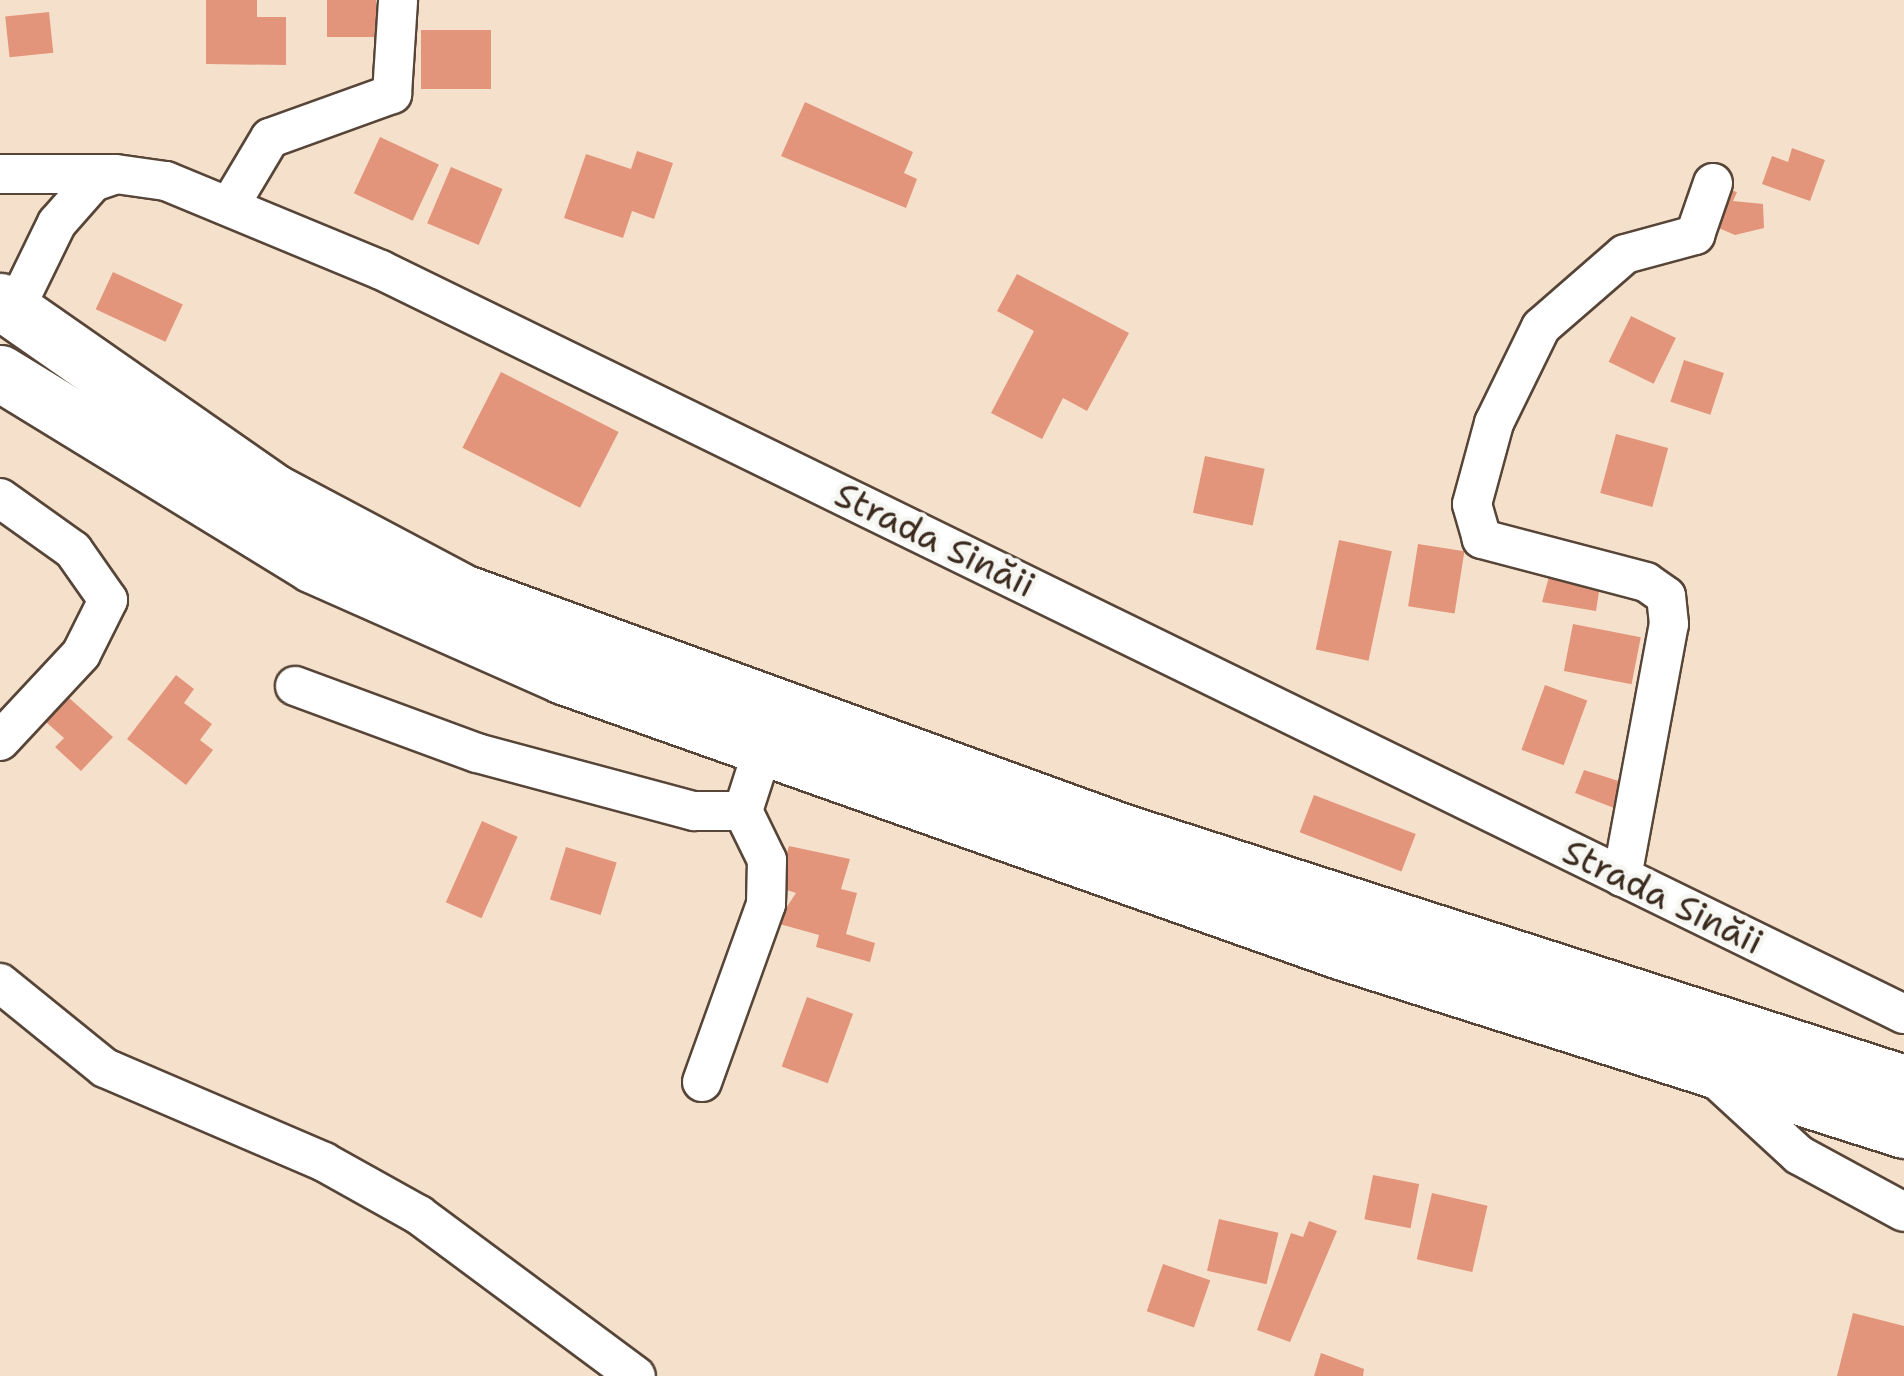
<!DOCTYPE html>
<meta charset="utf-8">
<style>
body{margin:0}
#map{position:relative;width:1904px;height:1376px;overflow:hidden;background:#f5e1cb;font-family:"Shantell Sans",sans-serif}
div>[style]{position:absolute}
.building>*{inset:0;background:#e3957b;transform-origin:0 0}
.roads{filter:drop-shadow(2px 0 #574538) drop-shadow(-2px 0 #574538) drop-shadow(0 2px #574538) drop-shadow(0 -2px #574538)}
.minor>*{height:38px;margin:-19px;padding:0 19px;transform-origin:19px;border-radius:19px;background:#fff}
.highway>*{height:55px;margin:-27.5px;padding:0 27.5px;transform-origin:27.5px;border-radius:27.5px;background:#fff}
span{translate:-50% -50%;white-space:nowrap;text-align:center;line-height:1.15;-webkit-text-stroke:9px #f6f6f2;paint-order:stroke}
.street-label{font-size:35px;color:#3b2a1e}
</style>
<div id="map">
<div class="building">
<i style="clip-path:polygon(206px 0,257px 0,257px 17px,286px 17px,286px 65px,206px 64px)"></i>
<i style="left:327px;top:0;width:49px;height:37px"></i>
<i style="left:49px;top:12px;width:41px;height:44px;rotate:84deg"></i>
<i style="left:421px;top:30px;width:70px;height:59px"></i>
<i style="clip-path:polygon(805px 102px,913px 152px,904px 173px,917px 179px,906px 208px,781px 156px)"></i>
<i style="left:380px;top:137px;width:65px;height:62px;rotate:25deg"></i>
<i style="clip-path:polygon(1792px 148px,1825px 160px,1810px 201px,1762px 184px,1772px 156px,1788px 162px)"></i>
<i style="clip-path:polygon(637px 151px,673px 163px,654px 219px,632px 211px,623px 238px,564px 218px,586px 154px,631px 169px)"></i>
<i style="left:451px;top:167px;width:56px;height:61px;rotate:23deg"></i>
<i style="clip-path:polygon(1726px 189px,1737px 192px,1733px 201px,1763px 204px,1764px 228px,1735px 235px,1714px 226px)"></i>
<i style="left:113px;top:272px;width:77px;height:41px;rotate:25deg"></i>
<i style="clip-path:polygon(1017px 274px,1129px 333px,1087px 411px,1063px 398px,1042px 439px,991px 413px,1034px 331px,997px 311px)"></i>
<i style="left:1631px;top:316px;width:50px;height:51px;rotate:26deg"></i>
<i style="left:1684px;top:360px;width:42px;height:44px;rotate:18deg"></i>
<i style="left:501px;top:372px;width:132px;height:85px;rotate:27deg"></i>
<i style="left:1616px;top:434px;width:54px;height:61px;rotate:15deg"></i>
<i style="left:1205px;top:456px;width:61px;height:58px;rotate:12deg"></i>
<i style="left:1339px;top:540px;width:54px;height:112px;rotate:12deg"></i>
<i style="left:1418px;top:544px;width:47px;height:63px;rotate:9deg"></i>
<i style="clip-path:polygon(1550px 573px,1600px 585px,1596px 611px,1542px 602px)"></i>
<i style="left:1573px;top:624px;width:69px;height:48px;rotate:11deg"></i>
<i style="clip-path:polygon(176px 675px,194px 689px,184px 703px,212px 724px,200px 740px,213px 750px,186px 785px,127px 739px)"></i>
<i style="left:1545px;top:685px;width:45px;height:69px;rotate:20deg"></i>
<i style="clip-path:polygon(68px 697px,113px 737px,81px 771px,55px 747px,64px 738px,46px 722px)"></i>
<i style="clip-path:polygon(1584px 770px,1628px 784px,1622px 811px,1575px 793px)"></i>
<i style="left:1314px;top:795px;width:109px;height:40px;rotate:21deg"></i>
<i style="left:482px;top:821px;width:39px;height:89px;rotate:24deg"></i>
<i style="clip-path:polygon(789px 846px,850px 859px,841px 889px,857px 893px,846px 934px,875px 943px,870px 962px,816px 947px,819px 935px,776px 923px,796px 893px,777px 887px)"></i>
<i style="left:566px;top:847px;width:53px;height:55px;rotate:17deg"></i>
<i style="left:807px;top:997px;width:49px;height:74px;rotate:20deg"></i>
<i style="left:1373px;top:1175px;width:47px;height:45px;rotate:11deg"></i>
<i style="left:1432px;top:1193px;width:57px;height:68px;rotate:13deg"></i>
<i style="left:1219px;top:1219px;width:61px;height:53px;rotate:13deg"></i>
<i style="clip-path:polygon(1309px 1221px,1337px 1231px,1290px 1342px,1257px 1330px,1291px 1233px,1303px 1237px)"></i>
<i style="left:1163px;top:1264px;width:50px;height:50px;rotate:19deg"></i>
<i style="clip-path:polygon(1853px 1313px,1904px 1326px,1904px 1376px,1837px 1376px)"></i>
<i style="clip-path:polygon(1321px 1353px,1364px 1369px,1363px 1376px,1314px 1376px)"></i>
</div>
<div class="roads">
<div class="minor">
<i style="left:0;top:174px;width:113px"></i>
<i style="left:230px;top:205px;width:78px;rotate:-59.2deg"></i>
<i style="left:270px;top:138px;width:130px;rotate:-19.8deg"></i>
<i style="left:392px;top:94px;width:94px;rotate:-86.3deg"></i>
<i style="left:14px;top:311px;width:98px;rotate:-64deg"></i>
<i style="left:57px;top:223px;width:55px;rotate:-48.7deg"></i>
<i style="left:93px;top:182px;width:24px;rotate:-19deg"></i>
<i style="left:116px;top:174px;width:50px;rotate:8deg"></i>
<i style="left:166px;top:181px;width:233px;rotate:22.5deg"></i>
<i style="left:381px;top:270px;width:1695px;rotate:26.04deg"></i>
<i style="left:0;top:498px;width:90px;rotate:35.5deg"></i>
<i style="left:73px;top:550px;width:61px;rotate:55deg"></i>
<i style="left:108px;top:600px;width:60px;rotate:116.6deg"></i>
<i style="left:81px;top:654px;width:119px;rotate:133deg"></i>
<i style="left:295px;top:686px;width:194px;rotate:20.2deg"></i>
<i style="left:477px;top:753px;width:225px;rotate:15deg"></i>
<i style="left:694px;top:811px;width:49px"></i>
<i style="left:1622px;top:877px;width:257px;rotate:-79.5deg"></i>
<i style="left:1669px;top:624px;width:28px;rotate:-96deg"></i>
<i style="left:1666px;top:596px;width:24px;rotate:-145deg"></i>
<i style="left:1646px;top:582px;width:170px;rotate:-165.3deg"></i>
<i style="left:1482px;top:539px;width:36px;rotate:-106deg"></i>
<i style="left:1472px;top:504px;width:84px;rotate:-74.8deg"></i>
<i style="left:1494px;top:423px;width:107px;rotate:-63.9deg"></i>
<i style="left:1541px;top:327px;width:111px;rotate:-41deg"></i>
<i style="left:1625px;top:254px;width:73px;rotate:-15.2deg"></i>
<i style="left:1695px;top:235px;width:55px;rotate:-70.9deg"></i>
<i style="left:0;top:983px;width:135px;rotate:39deg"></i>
<i style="left:105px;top:1068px;width:238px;rotate:23.2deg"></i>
<i style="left:324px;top:1162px;width:109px;rotate:29.2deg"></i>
<i style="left:419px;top:1215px;width:270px;rotate:36.6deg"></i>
<i style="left:1712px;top:1075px;width:118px;rotate:42.6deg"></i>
<i style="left:1799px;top:1155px;width:119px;rotate:28.5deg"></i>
<i style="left:702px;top:1082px;width:189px;rotate:-70.2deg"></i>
<i style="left:766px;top:904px;width:44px;rotate:-88.7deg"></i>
<i style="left:767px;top:860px;width:55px;rotate:-116.1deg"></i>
<i style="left:743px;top:811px;width:65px;rotate:-72.1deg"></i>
</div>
<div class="highway">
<i style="left:0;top:301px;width:334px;rotate:34.9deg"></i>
<i style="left:274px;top:492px;width:213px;rotate:28deg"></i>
<i style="left:462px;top:592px;width:703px;rotate:19.96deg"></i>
<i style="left:1123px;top:832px;width:820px;rotate:17.82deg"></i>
<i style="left:0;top:373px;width:367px;rotate:31.5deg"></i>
<i style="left:313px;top:565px;width:274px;rotate:23.9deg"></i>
<i style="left:563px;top:676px;width:824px;rotate:19.49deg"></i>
<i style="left:1340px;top:951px;width:592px;rotate:17.61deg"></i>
</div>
</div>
<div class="street-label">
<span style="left:935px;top:540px;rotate:26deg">Strada Sinăii</span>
<span style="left:1663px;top:897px;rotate:26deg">Strada Sinăii</span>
</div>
</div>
